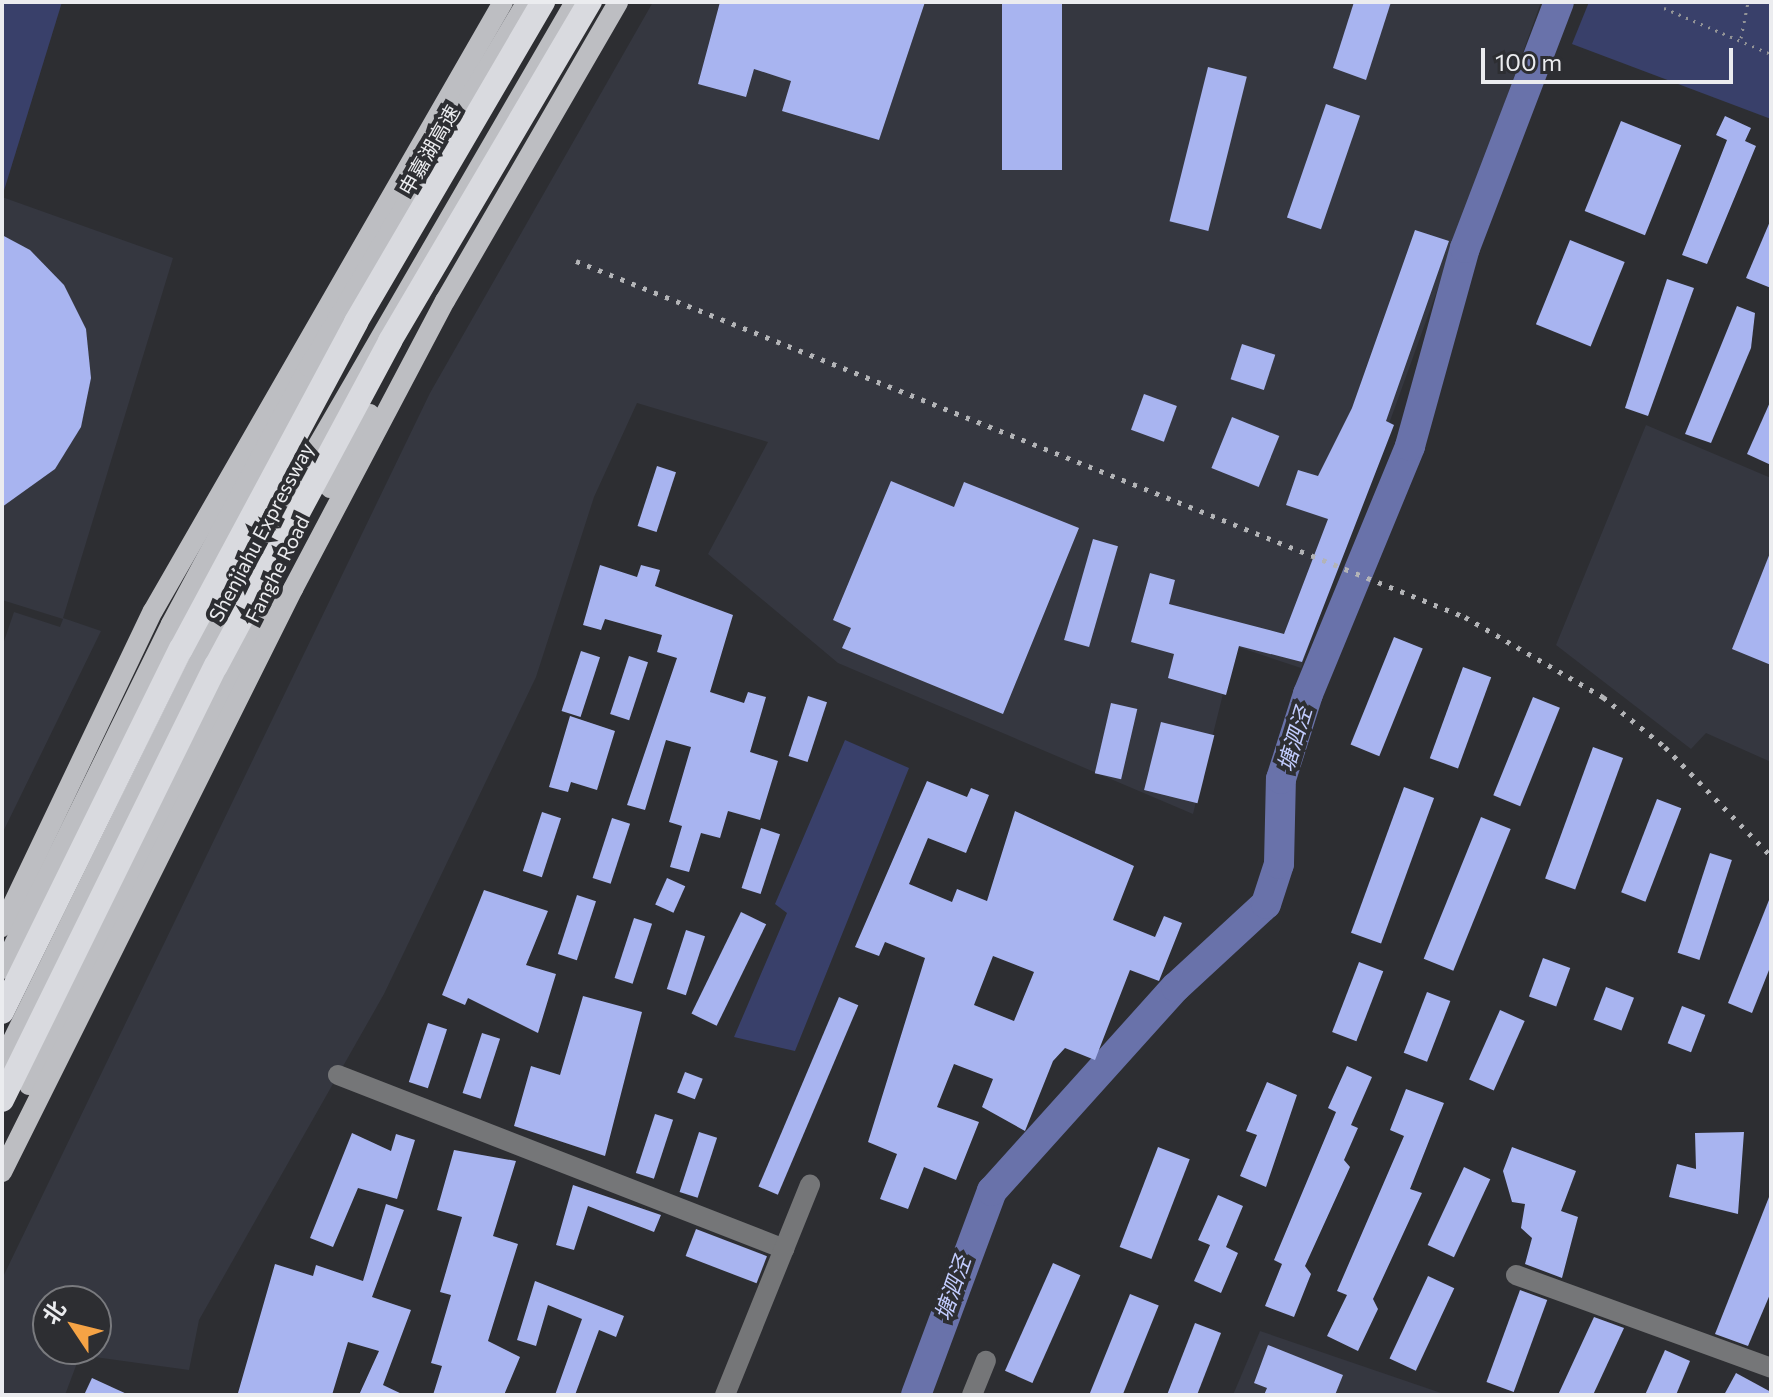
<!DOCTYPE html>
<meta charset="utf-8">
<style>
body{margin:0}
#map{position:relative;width:1773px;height:1397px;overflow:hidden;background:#2d2e32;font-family:Commissioner,"Noto Sans SC",sans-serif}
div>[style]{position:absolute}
.built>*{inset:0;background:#353740}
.green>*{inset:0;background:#39406a}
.river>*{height:30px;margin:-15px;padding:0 15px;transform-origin:15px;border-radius:15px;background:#6972aa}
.building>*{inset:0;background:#a8b4f0;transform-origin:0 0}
.path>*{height:3px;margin-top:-1.5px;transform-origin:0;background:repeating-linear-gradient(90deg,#939497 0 2px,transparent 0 8px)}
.minor>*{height:20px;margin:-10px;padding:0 10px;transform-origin:10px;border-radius:10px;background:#757678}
.major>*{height:20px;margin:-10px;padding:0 10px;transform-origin:10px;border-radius:10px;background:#bdbec2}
.highway>*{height:24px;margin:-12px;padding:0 12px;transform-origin:12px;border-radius:12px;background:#d9dadf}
.rail>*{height:5px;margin-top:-2.5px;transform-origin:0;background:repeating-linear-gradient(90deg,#b3b4b7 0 4px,transparent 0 12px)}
.highway-bridge>*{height:24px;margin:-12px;padding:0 12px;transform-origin:12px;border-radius:12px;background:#d9dadf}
span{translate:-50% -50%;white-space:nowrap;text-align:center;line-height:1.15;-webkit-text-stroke:8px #2d2e32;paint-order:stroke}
.street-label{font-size:20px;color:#ebecef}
.water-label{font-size:22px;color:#c2ccfe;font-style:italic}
.frame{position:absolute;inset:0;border:4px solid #ebecef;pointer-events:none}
.north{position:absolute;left:32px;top:1285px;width:80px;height:80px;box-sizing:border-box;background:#2d2e32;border:2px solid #797a7e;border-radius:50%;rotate:305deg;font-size:22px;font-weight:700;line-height:32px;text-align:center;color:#ebecef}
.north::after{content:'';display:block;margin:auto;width:28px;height:36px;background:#f5a345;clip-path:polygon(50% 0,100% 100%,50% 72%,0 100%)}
.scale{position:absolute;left:1481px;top:48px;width:252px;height:36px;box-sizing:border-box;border:4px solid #ebecef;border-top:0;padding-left:10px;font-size:24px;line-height:28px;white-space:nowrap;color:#ebecef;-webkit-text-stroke:6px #2d2e32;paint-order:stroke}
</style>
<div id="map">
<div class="built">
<i style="clip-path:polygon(evenodd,653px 2px,1541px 2px,1301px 668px,1235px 646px,1193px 814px,838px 663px,708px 554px,768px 442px,637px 403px,594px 497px,536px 677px,384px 994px,199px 1320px,189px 1370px,80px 1355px,65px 1395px,2px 1395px,2px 1279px,430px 393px,653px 2px,48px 1301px,96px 1301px,96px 1349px,48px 1349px,48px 1301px)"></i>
<i style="clip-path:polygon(2px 197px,173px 258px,63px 618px,101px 631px,2px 834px,2px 647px,14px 612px,60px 627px,63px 619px,2px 600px)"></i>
<i style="clip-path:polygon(1646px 425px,1771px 478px,1771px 762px,1706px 733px,1691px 749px,1556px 645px)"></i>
<i style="clip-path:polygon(1260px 1331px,1447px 1395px,1233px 1395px)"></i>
</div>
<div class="green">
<i style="clip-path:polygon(2px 2px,62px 2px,2px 197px)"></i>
<i style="clip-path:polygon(1589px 2px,1771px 2px,1771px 119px,1572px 44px)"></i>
<i style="clip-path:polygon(845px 740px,909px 768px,795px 1051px,734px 1037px,787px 913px,775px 904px)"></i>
</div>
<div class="river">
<i style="left:916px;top:1395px;width:218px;rotate:-69.6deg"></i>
<i style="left:992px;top:1191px;width:275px;rotate:-48deg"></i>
<i style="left:1176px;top:987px;width:122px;rotate:-42.7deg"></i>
<i style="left:1266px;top:904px;width:42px;rotate:-72deg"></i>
<i style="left:1279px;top:864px;width:85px;rotate:-88.7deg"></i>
<i style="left:1281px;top:779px;width:89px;rotate:-72.4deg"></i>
<i style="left:1308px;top:694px;width:268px;rotate:-67.6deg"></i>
<i style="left:1410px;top:446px;width:205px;rotate:-74.5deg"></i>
<i style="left:1465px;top:248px;width:263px;rotate:-69.1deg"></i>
</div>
<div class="building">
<i style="clip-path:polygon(720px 2px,925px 2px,879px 140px,782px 111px,791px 81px,754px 69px,746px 97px,698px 84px)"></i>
<i style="left:1002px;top:2px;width:60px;height:168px"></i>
<i style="clip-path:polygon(1354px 2px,1391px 2px,1366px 80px,1333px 68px)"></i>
<i style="left:1208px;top:67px;width:40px;height:159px;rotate:14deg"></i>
<i style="left:1326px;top:104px;width:36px;height:120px;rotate:19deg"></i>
<i style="clip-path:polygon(1725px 116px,1751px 128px,1745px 141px,1756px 146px,1707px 264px,1682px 255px,1727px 140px,1716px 135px)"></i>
<i style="left:1621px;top:121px;width:65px;height:97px;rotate:22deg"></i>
<i style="clip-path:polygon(1771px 219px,1771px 288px,1746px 278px)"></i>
<i style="clip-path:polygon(1415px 230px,1449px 241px,1386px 421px,1394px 425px,1302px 662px,1239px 646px,1226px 695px,1168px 678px,1174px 654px,1131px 642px,1150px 573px,1175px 580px,1169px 604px,1284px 634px,1328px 519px,1286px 505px,1298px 470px,1318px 476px,1352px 408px)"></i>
<i style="clip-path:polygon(2px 235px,30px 250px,64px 285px,86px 329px,91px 378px,81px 427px,55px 469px,2px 507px)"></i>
<i style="left:1570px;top:240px;width:59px;height:91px;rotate:22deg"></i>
<i style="clip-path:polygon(1667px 279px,1694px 288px,1648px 416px,1625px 408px)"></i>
<i style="clip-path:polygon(1737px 306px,1755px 313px,1751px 348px,1711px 443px,1685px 434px)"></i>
<i style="left:1242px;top:344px;width:35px;height:37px;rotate:18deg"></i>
<i style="left:1144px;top:394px;width:35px;height:38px;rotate:20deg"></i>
<i style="clip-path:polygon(1771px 400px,1771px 465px,1747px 454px)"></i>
<i style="left:1232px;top:417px;width:51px;height:55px;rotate:22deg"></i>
<i style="left:657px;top:466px;width:20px;height:63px;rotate:18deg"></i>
<i style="clip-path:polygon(891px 481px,954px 507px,964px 482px,1079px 528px,1003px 714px,842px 648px,851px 628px,833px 620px)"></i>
<i style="left:1093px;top:539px;width:26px;height:105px;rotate:16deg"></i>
<i style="clip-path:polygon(1770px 553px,1771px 553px,1771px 665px,1732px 649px)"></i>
<i style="clip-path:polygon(600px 565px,637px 577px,641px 565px,660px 570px,655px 586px,733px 615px,710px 692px,744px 703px,748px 692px,766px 697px,750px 752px,778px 761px,760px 820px,728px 811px,720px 838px,701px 833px,689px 872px,670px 867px,682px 826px,669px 822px,691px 747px,666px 740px,645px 810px,627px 805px,677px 658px,657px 652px,662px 635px,605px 619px,601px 630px,583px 625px)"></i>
<i style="left:1394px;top:637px;width:31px;height:116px;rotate:22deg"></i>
<i style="left:581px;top:651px;width:20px;height:63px;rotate:18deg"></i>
<i style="left:629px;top:656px;width:20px;height:61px;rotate:18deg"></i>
<i style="left:1463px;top:667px;width:30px;height:97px;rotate:20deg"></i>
<i style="left:808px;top:696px;width:20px;height:63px;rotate:18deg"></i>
<i style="left:1533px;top:697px;width:29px;height:106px;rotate:22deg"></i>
<i style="left:1111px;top:703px;width:27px;height:72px;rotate:13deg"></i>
<i style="clip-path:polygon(570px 716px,615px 731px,597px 790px,571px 782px,568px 792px,549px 787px)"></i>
<i style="left:1161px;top:722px;width:55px;height:70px;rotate:14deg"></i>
<i style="left:1593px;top:747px;width:32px;height:140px;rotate:20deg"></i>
<i style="clip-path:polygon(evenodd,927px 781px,967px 797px,971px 788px,989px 795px,966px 853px,928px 838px,909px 884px,952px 902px,957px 889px,987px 901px,1015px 811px,1134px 866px,1113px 920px,1155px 937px,1164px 916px,1182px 923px,1159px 981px,1130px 970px,1095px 1060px,1065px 1048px,1053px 1061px,1025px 1131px,982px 1107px,993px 1079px,954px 1064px,937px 1107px,979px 1122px,956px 1180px,924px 1167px,908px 1209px,880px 1199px,897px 1154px,868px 1142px,925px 958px,885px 942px,879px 956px,855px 947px,927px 781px,993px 956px,1034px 972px,1014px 1021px,974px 1005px,993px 956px)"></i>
<i style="left:1404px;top:787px;width:32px;height:155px;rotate:20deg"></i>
<i style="left:1657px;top:799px;width:26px;height:100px;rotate:21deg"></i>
<i style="left:542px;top:812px;width:20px;height:62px;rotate:18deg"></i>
<i style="left:1481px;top:817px;width:32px;height:153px;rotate:22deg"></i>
<i style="left:612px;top:818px;width:19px;height:63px;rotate:18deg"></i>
<i style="left:761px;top:828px;width:20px;height:63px;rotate:18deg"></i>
<i style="left:1710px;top:853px;width:23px;height:105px;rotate:18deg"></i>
<i style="left:667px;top:878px;width:20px;height:29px;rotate:24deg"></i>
<i style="clip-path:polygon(484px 890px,548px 911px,526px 965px,556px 974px,538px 1033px,468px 998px,465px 1005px,442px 995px)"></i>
<i style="left:577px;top:895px;width:20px;height:62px;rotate:18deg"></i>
<i style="clip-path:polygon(1771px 895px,1771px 965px,1752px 1013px,1728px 1003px)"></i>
<i style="left:741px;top:912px;width:28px;height:113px;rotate:26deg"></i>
<i style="left:634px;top:918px;width:19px;height:63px;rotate:18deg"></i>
<i style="left:686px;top:930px;width:20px;height:62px;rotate:18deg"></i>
<i style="left:1543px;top:958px;width:29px;height:41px;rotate:20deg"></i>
<i style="left:1359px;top:962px;width:26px;height:75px;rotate:21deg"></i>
<i style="left:1606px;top:987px;width:30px;height:35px;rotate:21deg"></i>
<i style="left:1427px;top:992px;width:25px;height:65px;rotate:21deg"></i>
<i style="clip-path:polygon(583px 996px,642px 1012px,605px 1156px,514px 1126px,531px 1066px,560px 1075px)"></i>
<i style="left:839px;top:997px;width:21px;height:206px;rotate:23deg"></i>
<i style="left:1682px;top:1006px;width:25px;height:40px;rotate:21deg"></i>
<i style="left:1500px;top:1010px;width:27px;height:76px;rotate:24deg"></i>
<i style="left:428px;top:1023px;width:20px;height:62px;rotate:18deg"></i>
<i style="left:482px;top:1033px;width:19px;height:63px;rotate:18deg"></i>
<i style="clip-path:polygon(1347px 1066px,1372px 1077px,1351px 1125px,1358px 1128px,1344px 1160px,1350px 1167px,1305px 1266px,1311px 1274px,1294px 1317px,1265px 1306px,1282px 1264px,1274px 1260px,1336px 1112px,1328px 1108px)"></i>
<i style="left:685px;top:1072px;width:19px;height:22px;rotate:21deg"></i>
<i style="clip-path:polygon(1267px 1082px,1297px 1095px,1266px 1187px,1240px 1176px,1257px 1135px,1246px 1131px)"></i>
<i style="clip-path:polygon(1406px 1089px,1444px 1103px,1410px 1189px,1422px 1193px,1373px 1299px,1378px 1309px,1358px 1351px,1327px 1336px,1347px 1295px,1337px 1291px,1404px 1136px,1390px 1130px)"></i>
<i style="left:655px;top:1114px;width:19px;height:62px;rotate:18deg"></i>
<i style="left:699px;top:1132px;width:19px;height:63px;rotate:18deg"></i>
<i style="clip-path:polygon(1744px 1132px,1738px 1214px,1669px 1197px,1677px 1164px,1696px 1169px,1695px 1133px)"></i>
<i style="clip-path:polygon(352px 1133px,391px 1151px,396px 1134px,415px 1140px,397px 1199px,358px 1188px,333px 1247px,310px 1238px)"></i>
<i style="left:1158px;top:1147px;width:34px;height:107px;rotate:21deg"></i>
<i style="clip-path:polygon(1512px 1147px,1576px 1171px,1561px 1211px,1578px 1217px,1562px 1278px,1525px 1264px,1532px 1238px,1521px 1228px,1525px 1204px,1512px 1202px,1503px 1171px)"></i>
<i style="clip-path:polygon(454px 1150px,516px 1161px,493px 1236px,518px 1244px,488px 1341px,520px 1357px,504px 1395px,433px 1395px,442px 1366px,431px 1363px,451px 1295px,440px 1292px,462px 1217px,437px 1210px)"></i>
<i style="left:1464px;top:1167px;width:29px;height:86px;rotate:25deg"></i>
<i style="clip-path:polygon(573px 1185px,661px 1215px,654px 1232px,588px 1206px,574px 1250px,556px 1245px)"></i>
<i style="clip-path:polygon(1771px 1192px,1771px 1292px,1748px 1346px,1715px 1334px)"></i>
<i style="clip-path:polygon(1218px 1195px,1243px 1206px,1226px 1247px,1238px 1253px,1221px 1293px,1194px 1281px,1210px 1245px,1198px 1240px)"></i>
<i style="clip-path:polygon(386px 1204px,404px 1210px,372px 1297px,411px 1310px,383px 1385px,404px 1395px,359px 1395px,379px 1351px,348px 1342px,332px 1395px,238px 1393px,275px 1264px,313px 1276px,316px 1265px,363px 1281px)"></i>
<i style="left:696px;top:1229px;width:76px;height:29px;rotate:21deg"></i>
<i style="left:1053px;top:1263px;width:30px;height:118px;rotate:24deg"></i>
<i style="left:1428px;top:1276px;width:29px;height:91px;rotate:25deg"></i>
<i style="clip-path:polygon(535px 1281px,624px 1316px,616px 1337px,599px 1330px,575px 1395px,555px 1395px,582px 1319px,548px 1305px,536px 1346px,517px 1340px)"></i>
<i style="left:1520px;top:1290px;width:29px;height:98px;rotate:20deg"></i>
<i style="left:1130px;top:1294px;width:31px;height:109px;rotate:22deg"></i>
<i style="clip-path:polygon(1594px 1317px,1624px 1328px,1593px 1395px,1558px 1395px)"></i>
<i style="clip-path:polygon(1195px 1323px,1221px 1333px,1197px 1395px,1167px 1395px)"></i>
<i style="clip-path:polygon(1268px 1345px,1343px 1375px,1335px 1395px,1264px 1395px,1267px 1388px,1254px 1383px)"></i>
<i style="clip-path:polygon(1665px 1350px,1690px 1361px,1676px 1395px,1645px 1395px)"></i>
<i style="clip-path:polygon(1736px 1373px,1771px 1392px,1771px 1395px,1724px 1395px)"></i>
<i style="clip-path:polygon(92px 1378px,129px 1395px,84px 1395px)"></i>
</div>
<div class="path">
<i style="left:1664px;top:8px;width:116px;rotate:23.3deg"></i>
<i style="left:1741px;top:38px;width:37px;rotate:-79deg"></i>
</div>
<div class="minor">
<i style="left:338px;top:1075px;width:479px;rotate:21.3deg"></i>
<i style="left:1516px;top:1275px;width:271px;rotate:20deg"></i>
<i style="left:725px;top:1395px;width:227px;rotate:-68deg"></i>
<i style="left:972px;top:1395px;width:37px;rotate:-68deg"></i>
</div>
<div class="major">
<i style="left:330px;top:488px;width:84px;rotate:-61.6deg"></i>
<i style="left:2px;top:927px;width:350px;rotate:-64.5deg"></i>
<i style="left:153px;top:611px;width:702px;rotate:-60.11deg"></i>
<i style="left:2px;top:969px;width:384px;rotate:-63.9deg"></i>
<i style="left:171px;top:624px;width:292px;rotate:-61.8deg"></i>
<i style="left:309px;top:367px;width:425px;rotate:-59.2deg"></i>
<i style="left:2px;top:1062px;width:522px;rotate:-63.88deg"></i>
<i style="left:232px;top:593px;width:683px;rotate:-59.87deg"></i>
<i style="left:29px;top:1085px;width:545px;rotate:-63.39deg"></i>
<i style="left:2px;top:1172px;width:652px;rotate:-63.47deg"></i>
<i style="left:293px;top:589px;width:326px;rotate:-62.2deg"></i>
<i style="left:445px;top:301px;width:345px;rotate:-59.9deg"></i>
</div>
<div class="highway">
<i style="left:2px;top:1012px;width:405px;rotate:-63.8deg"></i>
<i style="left:181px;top:649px;width:371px;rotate:-61.8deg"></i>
<i style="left:2px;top:1100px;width:484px;rotate:-63.8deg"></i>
<i style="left:216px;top:666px;width:369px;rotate:-61.8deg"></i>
<i style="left:390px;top:341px;width:394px;rotate:-59.5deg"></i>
</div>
<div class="rail">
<i style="left:576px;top:261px;width:958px;rotate:21.82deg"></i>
<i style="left:1465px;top:617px;width:160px;rotate:30.1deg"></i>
<i style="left:1603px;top:697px;width:80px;rotate:38.9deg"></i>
<i style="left:1665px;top:747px;width:152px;rotate:45.8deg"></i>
</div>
<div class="highway-bridge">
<i style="left:356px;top:322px;width:371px;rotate:-59.7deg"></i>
</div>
<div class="street-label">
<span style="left:429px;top:150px;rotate:-60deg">申嘉湖高速</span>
<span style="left:261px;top:532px;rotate:-62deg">Shenjiahu Expressway</span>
<span style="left:277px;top:569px;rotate:-63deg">Fanghe Road</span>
</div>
<div class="water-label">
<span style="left:1294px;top:739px;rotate:-73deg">塘泗泾</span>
<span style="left:952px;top:1288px;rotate:-71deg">塘泗泾</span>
</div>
<div class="frame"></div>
<div class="north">北</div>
<div class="scale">100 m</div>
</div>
